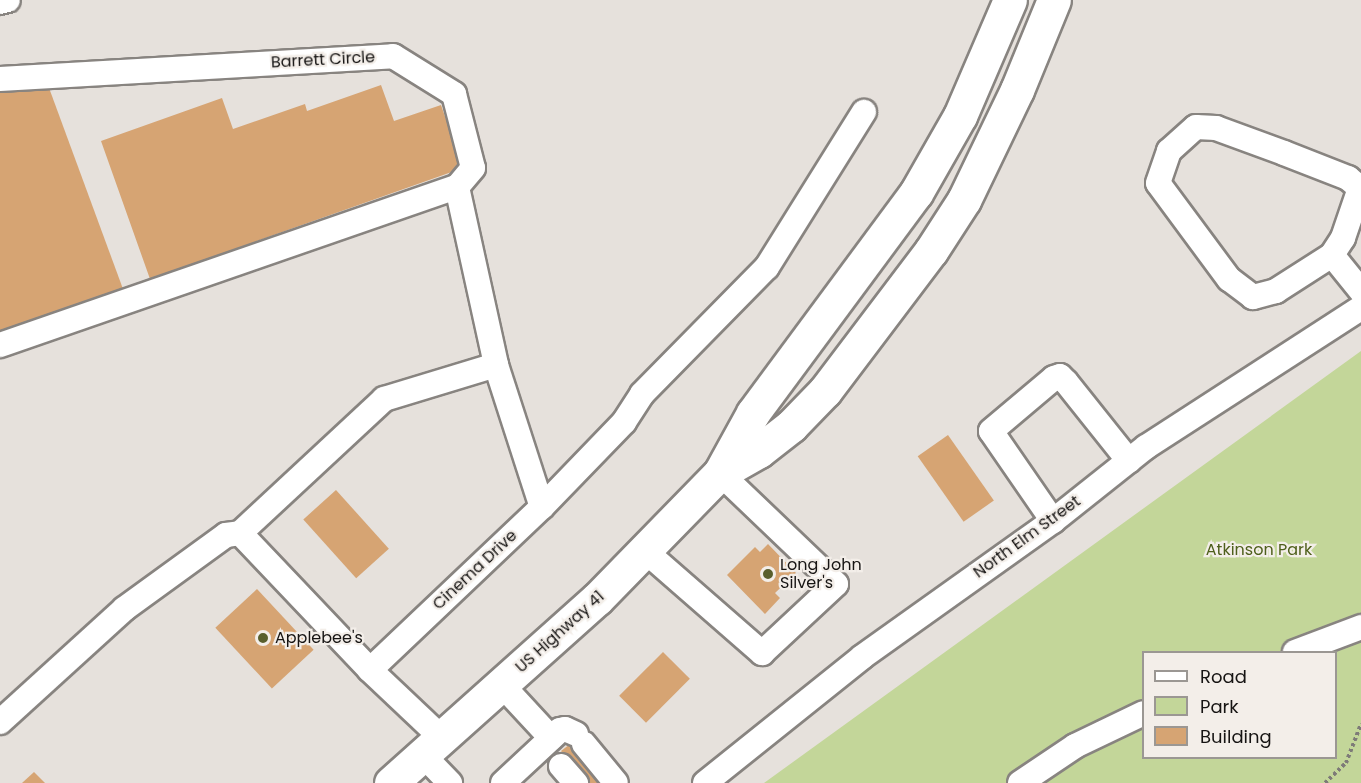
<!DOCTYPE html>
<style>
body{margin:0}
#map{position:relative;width:1361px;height:783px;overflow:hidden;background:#e6e1dc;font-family:Poppins,sans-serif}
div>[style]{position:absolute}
.green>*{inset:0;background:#c3d699}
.building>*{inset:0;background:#d6a473;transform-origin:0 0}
.path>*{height:4px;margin-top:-2px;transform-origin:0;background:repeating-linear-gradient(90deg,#7e7b78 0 3px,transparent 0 6px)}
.roads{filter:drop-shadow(2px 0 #888480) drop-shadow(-2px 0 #888480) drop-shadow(0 2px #888480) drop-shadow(0 -2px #888480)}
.minor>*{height:24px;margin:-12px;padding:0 12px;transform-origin:12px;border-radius:12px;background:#fff}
.highway>*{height:33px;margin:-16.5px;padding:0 16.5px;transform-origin:16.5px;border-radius:16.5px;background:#fff}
.dots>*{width:16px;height:16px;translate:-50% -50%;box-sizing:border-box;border:3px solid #f3eee9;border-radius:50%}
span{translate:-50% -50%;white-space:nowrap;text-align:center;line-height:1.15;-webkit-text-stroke:4.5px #f3eee9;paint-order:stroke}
.street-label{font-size:16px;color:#161413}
.park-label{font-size:16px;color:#4e5f1b}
.poi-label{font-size:16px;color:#161413}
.left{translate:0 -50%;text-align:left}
.legend{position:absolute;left:1142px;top:651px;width:195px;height:108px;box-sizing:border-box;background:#f3eee9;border:2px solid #9b9793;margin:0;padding:8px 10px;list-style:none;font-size:18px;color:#161413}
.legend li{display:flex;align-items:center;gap:12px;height:30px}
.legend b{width:30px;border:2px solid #9b9793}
</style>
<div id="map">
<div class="green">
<i style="clip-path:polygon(evenodd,1361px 351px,1361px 783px,764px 783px,1361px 351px,1144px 652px,1336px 652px,1336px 758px,1144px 758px,1144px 652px)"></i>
</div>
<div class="building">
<i style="clip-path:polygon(45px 77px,123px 289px,0 333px,0 93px)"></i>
<i style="clip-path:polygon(381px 85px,394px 121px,441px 105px,463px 168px,150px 279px,101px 141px,222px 98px,233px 129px,305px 104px,307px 111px)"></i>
<i style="left:948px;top:435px;width:80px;height:37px;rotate:55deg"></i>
<i style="left:336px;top:490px;width:79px;height:44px;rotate:48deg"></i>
<i style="clip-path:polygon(768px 544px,796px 573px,775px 593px,780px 598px,765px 614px,727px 575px,755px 547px,760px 552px)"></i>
<i style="left:257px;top:589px;width:83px;height:57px;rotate:47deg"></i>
<i style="left:663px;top:652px;width:38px;height:62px;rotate:45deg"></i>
<i style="clip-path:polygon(574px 741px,608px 783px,586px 783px,561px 751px)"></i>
<i style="clip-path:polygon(34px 772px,45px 783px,22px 783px)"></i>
</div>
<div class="path">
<i style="left:1325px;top:783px;width:29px;rotate:-44deg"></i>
<i style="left:1346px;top:763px;width:42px;rotate:-69deg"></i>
</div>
<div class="roads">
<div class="minor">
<i style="left:0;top:2px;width:8px;rotate:-14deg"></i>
<i style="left:0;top:79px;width:394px;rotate:-3.3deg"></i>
<i style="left:393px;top:56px;width:72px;rotate:31.9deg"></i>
<i style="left:454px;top:94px;width:76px;rotate:75.6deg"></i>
<i style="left:473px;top:168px;width:25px;rotate:130deg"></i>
<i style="left:457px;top:187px;width:182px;rotate:77.6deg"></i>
<i style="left:496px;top:365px;width:149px;rotate:72.1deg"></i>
<i style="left:1196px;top:127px;width:20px;rotate:3deg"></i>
<i style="left:1216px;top:128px;width:72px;rotate:20.2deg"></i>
<i style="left:1284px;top:153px;width:69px;rotate:21.3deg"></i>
<i style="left:1348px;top:178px;width:16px;rotate:40deg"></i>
<i style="left:1360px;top:188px;width:53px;rotate:108.8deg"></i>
<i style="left:1343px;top:238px;width:20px;rotate:123deg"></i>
<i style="left:1332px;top:255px;width:67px;rotate:147.3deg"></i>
<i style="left:1276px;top:291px;width:24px;rotate:165deg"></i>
<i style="left:1253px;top:297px;width:30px;rotate:-143deg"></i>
<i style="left:1229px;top:279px;width:119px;rotate:-126.5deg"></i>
<i style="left:1158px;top:183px;width:34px;rotate:-71deg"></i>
<i style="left:1169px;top:151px;width:36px;rotate:-42deg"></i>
<i style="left:1332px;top:255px;width:46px;rotate:51.1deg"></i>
<i style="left:0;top:345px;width:484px;rotate:-19.1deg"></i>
<i style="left:1053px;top:521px;width:109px;rotate:-124.6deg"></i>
<i style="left:991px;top:431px;width:82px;rotate:-40.1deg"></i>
<i style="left:1054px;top:378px;width:6px;rotate:-18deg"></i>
<i style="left:1060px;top:376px;width:8px;rotate:45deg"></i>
<i style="left:1066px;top:382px;width:101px;rotate:51.4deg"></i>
<i style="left:240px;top:533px;width:197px;rotate:-42.9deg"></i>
<i style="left:384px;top:399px;width:117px;rotate:-16.9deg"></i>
<i style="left:644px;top:550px;width:157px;rotate:41.1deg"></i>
<i style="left:762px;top:653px;width:101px;rotate:-43deg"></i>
<i style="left:836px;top:584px;width:161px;rotate:-136.3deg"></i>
<i style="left:1295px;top:652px;width:71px;rotate:-20.7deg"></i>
<i style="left:370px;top:670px;width:237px;rotate:-43.5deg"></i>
<i style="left:542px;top:507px;width:118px;rotate:-46deg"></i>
<i style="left:624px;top:422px;width:33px;rotate:-57deg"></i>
<i style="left:642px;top:394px;width:178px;rotate:-45.5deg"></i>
<i style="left:767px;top:267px;width:183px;rotate:-58deg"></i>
<i style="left:502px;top:685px;width:72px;rotate:47.2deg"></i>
<i style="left:0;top:722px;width:168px;rotate:-42.3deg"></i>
<i style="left:124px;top:609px;width:126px;rotate:-36deg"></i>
<i style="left:226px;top:535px;width:14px;rotate:-8deg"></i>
<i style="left:240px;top:533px;width:189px;rotate:46.5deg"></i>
<i style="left:370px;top:670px;width:99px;rotate:43.4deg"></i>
<i style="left:584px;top:744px;width:50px;rotate:50.6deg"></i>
<i style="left:423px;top:755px;width:39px;rotate:46deg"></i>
<i style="left:561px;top:766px;width:23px;rotate:49deg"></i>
<i style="left:503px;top:783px;width:78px;rotate:-42.9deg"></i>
<i style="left:560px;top:730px;width:5px;rotate:-11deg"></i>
<i style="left:565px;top:729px;width:12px;rotate:24deg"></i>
<i style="left:705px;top:783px;width:201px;rotate:-38.7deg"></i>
<i style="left:862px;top:657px;width:234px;rotate:-35.5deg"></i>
<i style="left:1053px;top:521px;width:119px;rotate:-38.5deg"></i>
<i style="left:1146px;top:447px;width:256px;rotate:-32.9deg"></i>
<i style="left:1020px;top:783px;width:66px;rotate:-33.9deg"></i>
<i style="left:1075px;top:746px;width:76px;rotate:-25.6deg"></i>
</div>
<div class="highway">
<i style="left:720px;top:473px;width:45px;rotate:-29.4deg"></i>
<i style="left:759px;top:451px;width:41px;rotate:-38deg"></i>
<i style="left:791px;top:426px;width:49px;rotate:-45.8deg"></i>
<i style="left:825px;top:391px;width:176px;rotate:-52.9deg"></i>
<i style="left:931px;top:251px;width:61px;rotate:-57.1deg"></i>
<i style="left:964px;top:200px;width:122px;rotate:-64.3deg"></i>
<i style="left:1017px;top:90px;width:97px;rotate:-67.7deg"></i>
<i style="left:391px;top:783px;width:276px;rotate:-41.8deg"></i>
<i style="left:597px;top:599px;width:176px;rotate:-45.7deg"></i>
<i style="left:720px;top:473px;width:68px;rotate:-61.2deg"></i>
<i style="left:753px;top:413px;width:274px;rotate:-53.5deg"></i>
<i style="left:916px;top:193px;width:89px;rotate:-60.3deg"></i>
<i style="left:960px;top:116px;width:126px;rotate:-66.7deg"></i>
</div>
</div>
<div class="dots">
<i style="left:768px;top:574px;background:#595f2d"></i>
<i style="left:263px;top:638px;background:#595f2d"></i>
</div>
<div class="street-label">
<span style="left:323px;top:60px;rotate:-3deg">Barrett Circle</span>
<span style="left:1027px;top:537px;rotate:-36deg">North Elm Street</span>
<span style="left:475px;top:570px;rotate:-43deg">Cinema Drive</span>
<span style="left:560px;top:632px;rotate:-42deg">US Highway 41</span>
</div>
<div class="park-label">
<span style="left:1259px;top:550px">Atkinson Park</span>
</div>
<div class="poi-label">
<span class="left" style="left:780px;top:574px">Long John<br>Silver's</span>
<span class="left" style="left:275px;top:638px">Applebee's</span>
</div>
<ul class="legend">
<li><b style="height:8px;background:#fff"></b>Road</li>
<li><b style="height:16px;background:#c3d699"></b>Park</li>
<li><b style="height:16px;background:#d6a473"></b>Building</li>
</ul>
</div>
